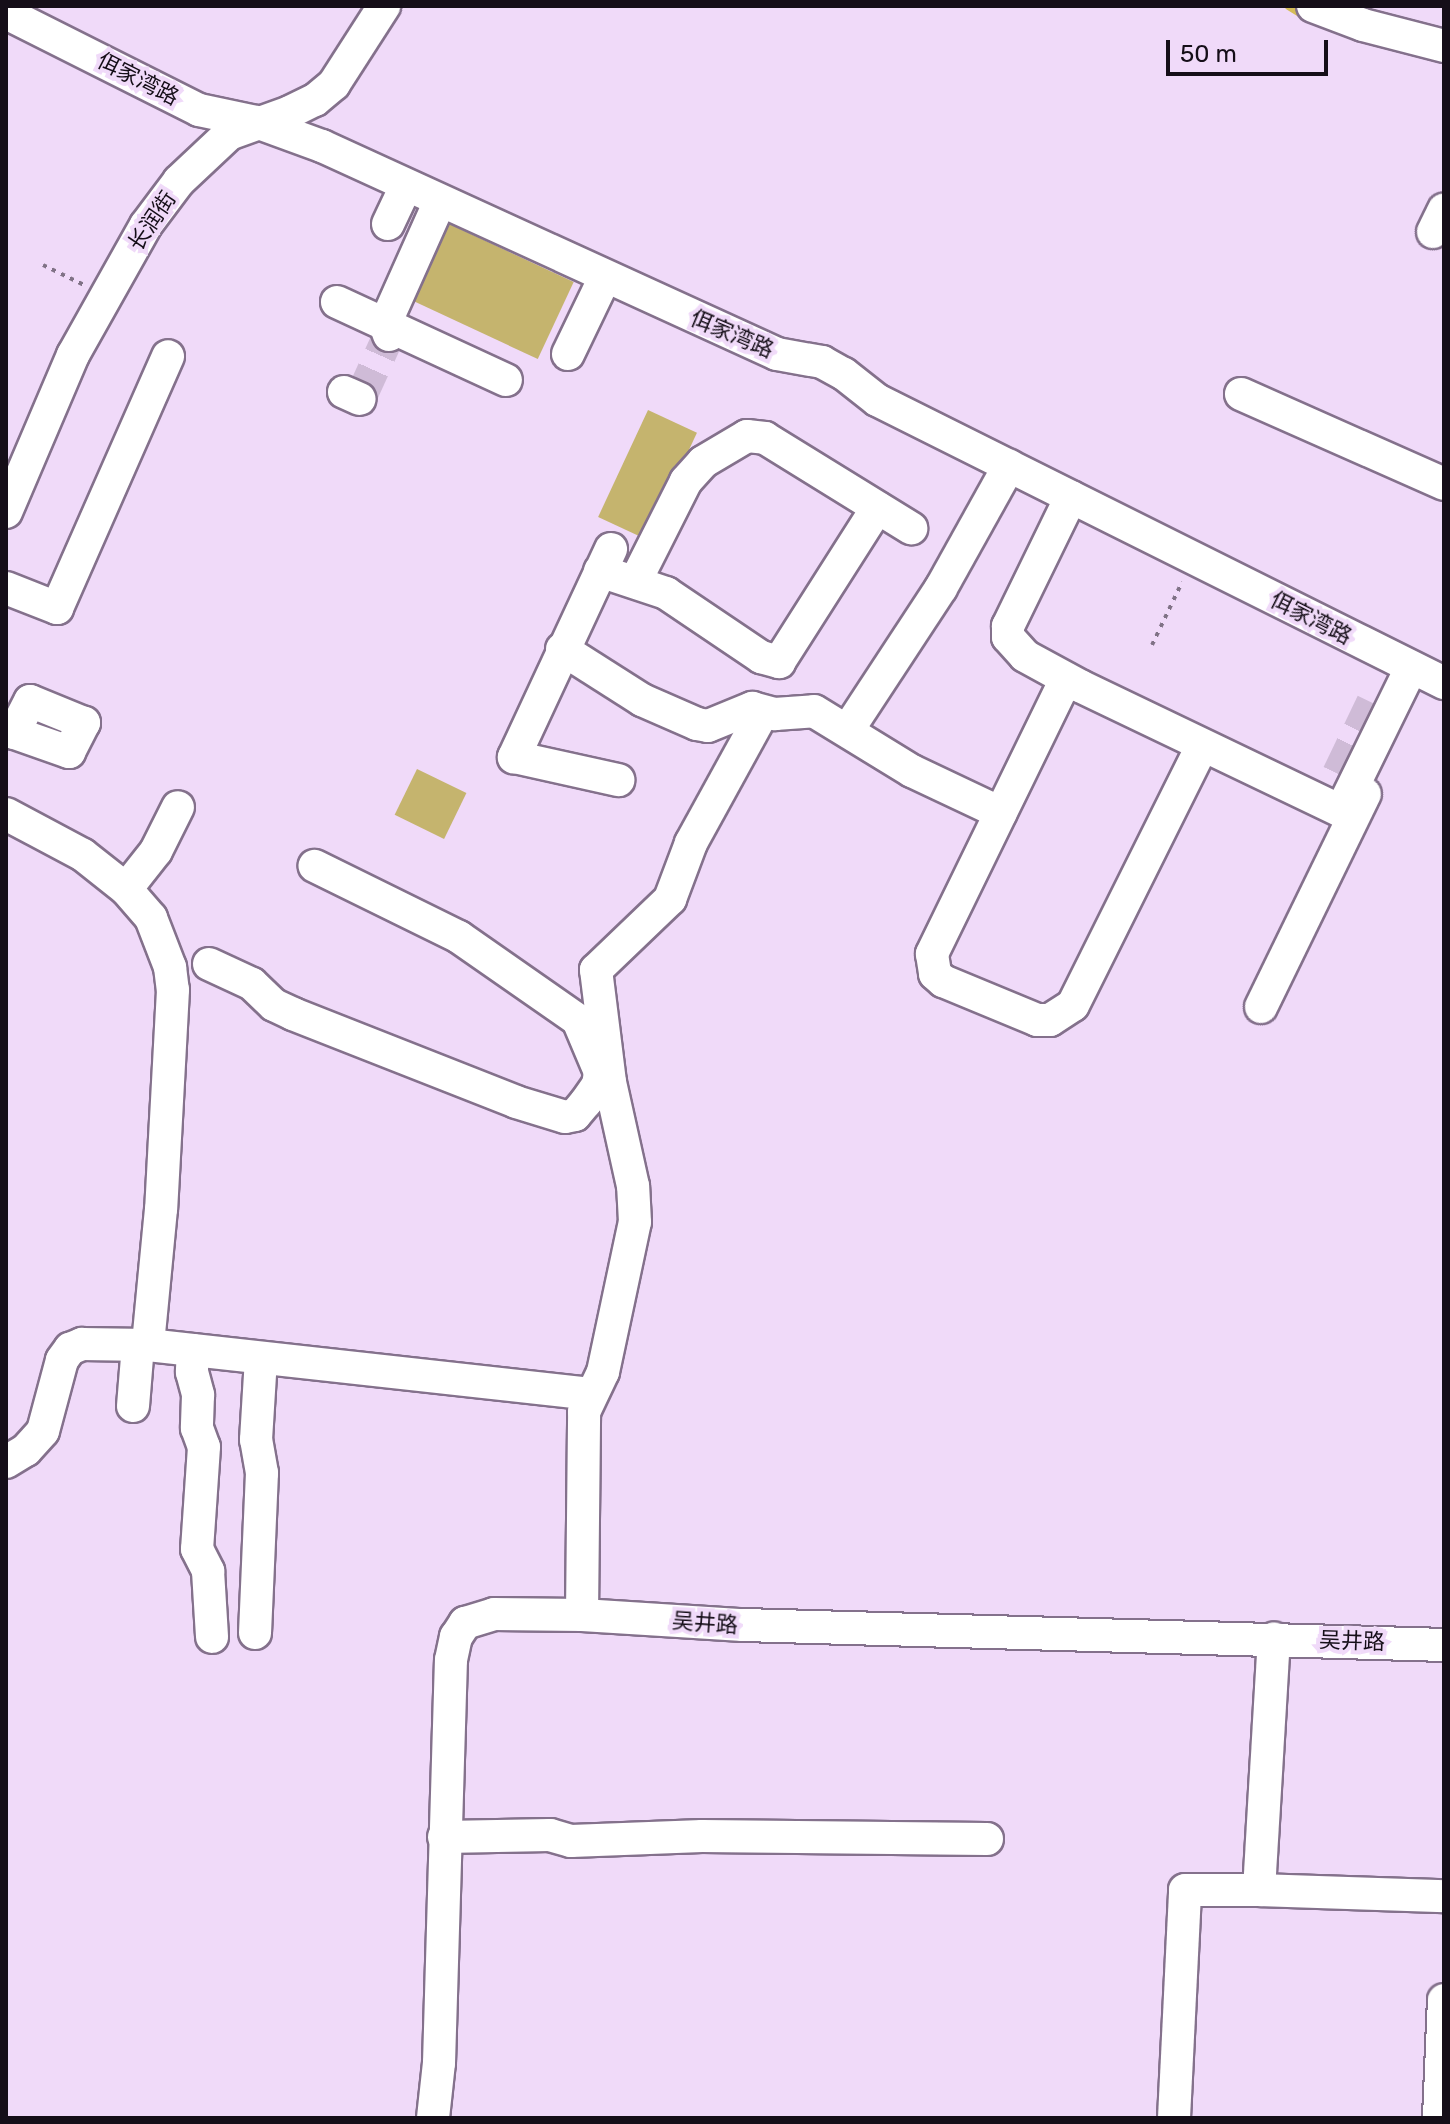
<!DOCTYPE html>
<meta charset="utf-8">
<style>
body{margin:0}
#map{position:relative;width:1450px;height:2124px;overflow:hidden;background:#f0daf9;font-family:Rubik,"Noto Sans SC",sans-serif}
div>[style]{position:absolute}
.green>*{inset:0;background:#c5b46e;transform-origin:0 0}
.stream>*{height:7px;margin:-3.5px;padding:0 3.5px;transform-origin:3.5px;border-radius:3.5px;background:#d5bc58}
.minor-tunnel>*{height:32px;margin-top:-16px;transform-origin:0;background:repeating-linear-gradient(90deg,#cfbbd7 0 32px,transparent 0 48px)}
.path>*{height:4px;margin-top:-2px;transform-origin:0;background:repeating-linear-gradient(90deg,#807286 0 4px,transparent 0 10px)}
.roads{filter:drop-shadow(2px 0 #84718c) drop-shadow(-2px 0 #84718c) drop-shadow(0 2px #84718c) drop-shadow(0 -2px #84718c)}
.minor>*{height:32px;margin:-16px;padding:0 16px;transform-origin:16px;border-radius:16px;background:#fff}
span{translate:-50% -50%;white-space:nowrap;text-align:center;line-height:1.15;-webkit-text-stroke:8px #f0daf9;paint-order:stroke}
.street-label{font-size:22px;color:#150e18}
.frame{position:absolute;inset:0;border:8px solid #150e18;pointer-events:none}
.scale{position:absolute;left:1166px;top:40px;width:162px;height:36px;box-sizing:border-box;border:4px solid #150e18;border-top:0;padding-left:10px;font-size:24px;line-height:28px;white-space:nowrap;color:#150e18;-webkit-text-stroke:6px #f0daf9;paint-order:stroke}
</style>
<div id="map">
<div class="green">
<i style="left:445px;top:222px;width:142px;height:85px;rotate:25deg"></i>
<i style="left:648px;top:410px;width:54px;height:118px;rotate:25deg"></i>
<i style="left:417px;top:769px;width:55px;height:51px;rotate:26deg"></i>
</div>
<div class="stream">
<i style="left:1288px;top:6px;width:19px;rotate:32deg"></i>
</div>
<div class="minor-tunnel">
<i style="left:360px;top:399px;width:70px;rotate:-65.6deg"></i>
<i style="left:1338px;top:774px;width:79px;rotate:-64.4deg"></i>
</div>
<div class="path">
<i style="left:43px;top:265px;width:46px;rotate:26deg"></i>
<i style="left:1152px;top:645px;width:70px;rotate:-64.5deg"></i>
</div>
<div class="roads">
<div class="minor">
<i style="left:1313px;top:6px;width:53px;rotate:20.8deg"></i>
<i style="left:1363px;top:25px;width:84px;rotate:14.5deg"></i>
<i style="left:6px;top:13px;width:216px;rotate:26.7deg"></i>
<i style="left:199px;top:110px;width:58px;rotate:11.9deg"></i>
<i style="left:256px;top:122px;width:70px;rotate:20deg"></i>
<i style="left:322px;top:146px;width:500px;rotate:24.57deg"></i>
<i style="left:777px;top:354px;width:46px;rotate:10.1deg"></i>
<i style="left:822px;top:362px;width:25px;rotate:29deg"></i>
<i style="left:844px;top:374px;width:42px;rotate:38.2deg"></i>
<i style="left:877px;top:400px;width:634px;rotate:26.52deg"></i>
<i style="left:388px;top:224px;width:42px;rotate:-64.7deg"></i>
<i style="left:1433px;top:232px;width:25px;rotate:-64deg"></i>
<i style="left:337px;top:302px;width:186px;rotate:24.8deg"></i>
<i style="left:389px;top:335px;width:12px;rotate:-110deg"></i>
<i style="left:385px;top:324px;width:135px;rotate:-65.9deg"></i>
<i style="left:568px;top:354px;width:85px;rotate:-64.3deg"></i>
<i style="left:344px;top:392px;width:17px;rotate:24deg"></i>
<i style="left:1241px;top:394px;width:222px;rotate:23.9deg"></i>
<i style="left:1071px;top:497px;width:144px;rotate:116deg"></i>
<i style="left:1008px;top:626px;width:11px;rotate:90deg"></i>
<i style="left:1008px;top:637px;width:25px;rotate:48deg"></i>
<i style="left:1025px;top:656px;width:63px;rotate:28.6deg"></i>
<i style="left:1080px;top:686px;width:289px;rotate:25.6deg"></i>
<i style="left:1341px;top:811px;width:159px;rotate:-63.9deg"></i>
<i style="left:6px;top:512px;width:171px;rotate:-66.9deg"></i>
<i style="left:73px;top:355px;width:149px;rotate:-60.7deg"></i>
<i style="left:146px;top:225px;width:55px;rotate:-53.1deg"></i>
<i style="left:179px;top:181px;width:69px;rotate:-43.2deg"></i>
<i style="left:229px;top:134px;width:65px;rotate:-19.8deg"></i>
<i style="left:290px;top:112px;width:28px;rotate:-26deg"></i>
<i style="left:315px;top:100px;width:25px;rotate:-40deg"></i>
<i style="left:334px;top:84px;width:93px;rotate:-57.3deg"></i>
<i style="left:611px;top:549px;width:230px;rotate:115deg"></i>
<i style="left:514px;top:757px;width:107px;rotate:12.5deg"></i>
<i style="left:600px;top:571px;width:70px;rotate:18.4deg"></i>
<i style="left:666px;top:593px;width:115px;rotate:34deg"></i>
<i style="left:761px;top:657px;width:19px;rotate:16deg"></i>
<i style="left:779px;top:662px;width:183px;rotate:-57.5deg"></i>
<i style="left:635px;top:582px;width:113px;rotate:-63.2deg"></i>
<i style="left:686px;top:481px;width:25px;rotate:-48deg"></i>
<i style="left:703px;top:462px;width:51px;rotate:-30.6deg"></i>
<i style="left:747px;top:436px;width:18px;rotate:6deg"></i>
<i style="left:765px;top:438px;width:172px;rotate:31.7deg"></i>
<i style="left:6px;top:588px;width:55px;rotate:21.4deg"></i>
<i style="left:57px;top:608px;width:275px;rotate:-66.2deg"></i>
<i style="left:562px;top:649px;width:95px;rotate:32.5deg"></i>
<i style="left:642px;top:700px;width:60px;rotate:23.6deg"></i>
<i style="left:697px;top:724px;width:11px;rotate:10deg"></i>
<i style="left:708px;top:726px;width:48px;rotate:-22.2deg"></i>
<i style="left:752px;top:708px;width:24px;rotate:15deg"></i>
<i style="left:775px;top:714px;width:39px;rotate:-4deg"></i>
<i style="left:814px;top:711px;width:115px;rotate:31.5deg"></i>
<i style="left:912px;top:771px;width:98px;rotate:25.3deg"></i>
<i style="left:1066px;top:679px;width:306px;rotate:116deg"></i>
<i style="left:932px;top:954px;width:20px;rotate:81deg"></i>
<i style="left:935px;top:974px;width:11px;rotate:41deg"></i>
<i style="left:943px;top:981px;width:102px;rotate:22.5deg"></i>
<i style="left:1037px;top:1020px;width:13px"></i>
<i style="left:1050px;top:1020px;width:27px;rotate:-33deg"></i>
<i style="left:1073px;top:1005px;width:289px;rotate:-63.5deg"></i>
<i style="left:853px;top:722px;width:160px;rotate:-56.7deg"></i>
<i style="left:941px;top:588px;width:140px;rotate:-60.9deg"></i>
<i style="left:6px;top:730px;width:67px;rotate:19.2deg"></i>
<i style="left:69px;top:752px;width:33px;rotate:-63deg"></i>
<i style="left:84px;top:723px;width:58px;rotate:-157.8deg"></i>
<i style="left:30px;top:701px;width:36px;rotate:117deg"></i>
<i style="left:6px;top:814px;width:87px;rotate:28deg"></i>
<i style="left:83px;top:855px;width:55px;rotate:38.3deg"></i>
<i style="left:126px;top:889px;width:38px;rotate:49deg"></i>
<i style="left:151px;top:918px;width:53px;rotate:68.8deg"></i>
<i style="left:170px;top:967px;width:23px;rotate:83deg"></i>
<i style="left:173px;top:990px;width:219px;rotate:93.1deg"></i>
<i style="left:161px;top:1209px;width:137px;rotate:95.5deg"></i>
<i style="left:126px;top:889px;width:48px;rotate:-51.7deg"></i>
<i style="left:156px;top:851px;width:49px;rotate:-63.4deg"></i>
<i style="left:209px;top:964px;width:47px;rotate:24.9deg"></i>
<i style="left:252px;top:984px;width:30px;rotate:44deg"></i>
<i style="left:274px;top:1005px;width:21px;rotate:25deg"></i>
<i style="left:293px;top:1014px;width:240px;rotate:21.5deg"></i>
<i style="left:516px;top:1102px;width:51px;rotate:17deg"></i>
<i style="left:565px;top:1117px;width:10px;rotate:-11deg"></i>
<i style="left:575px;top:1115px;width:17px;rotate:-50deg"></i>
<i style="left:586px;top:1102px;width:21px;rotate:-55deg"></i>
<i style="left:598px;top:1085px;width:13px;rotate:-81deg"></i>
<i style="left:600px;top:1072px;width:56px;rotate:-112.9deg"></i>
<i style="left:578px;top:1020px;width:145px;rotate:-145.1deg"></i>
<i style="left:459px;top:937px;width:161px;rotate:-153.8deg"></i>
<i style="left:1261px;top:1007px;width:237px;rotate:-64deg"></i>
<i style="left:193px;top:1350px;width:22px;rotate:93deg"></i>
<i style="left:192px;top:1372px;width:24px;rotate:75deg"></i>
<i style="left:198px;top:1395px;width:33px;rotate:92deg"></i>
<i style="left:197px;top:1428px;width:20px;rotate:70deg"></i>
<i style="left:204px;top:1447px;width:102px;rotate:93.9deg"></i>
<i style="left:197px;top:1549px;width:25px;rotate:63deg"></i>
<i style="left:208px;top:1571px;width:66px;rotate:86.5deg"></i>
<i style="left:133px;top:1406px;width:61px;rotate:-85.3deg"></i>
<i style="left:6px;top:1462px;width:23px;rotate:-31deg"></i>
<i style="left:26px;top:1450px;width:25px;rotate:-48deg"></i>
<i style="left:43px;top:1431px;width:73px;rotate:-75deg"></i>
<i style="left:62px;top:1360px;width:14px;rotate:-54deg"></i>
<i style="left:70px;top:1349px;width:13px;rotate:-23deg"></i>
<i style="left:82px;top:1344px;width:66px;rotate:0.9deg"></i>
<i style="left:148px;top:1345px;width:445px;rotate:6.3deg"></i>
<i style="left:582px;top:1615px;width:203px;rotate:-89.4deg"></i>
<i style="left:584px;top:1412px;width:44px;rotate:-64.6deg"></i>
<i style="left:603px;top:1372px;width:153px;rotate:-78deg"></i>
<i style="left:635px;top:1222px;width:36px;rotate:-93deg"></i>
<i style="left:633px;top:1186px;width:107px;rotate:-102.5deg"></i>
<i style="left:610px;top:1082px;width:113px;rotate:-97.1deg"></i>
<i style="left:596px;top:970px;width:103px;rotate:-43.8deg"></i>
<i style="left:670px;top:899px;width:60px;rotate:-69.4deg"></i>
<i style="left:691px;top:843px;width:149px;rotate:-61.2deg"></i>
<i style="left:255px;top:1633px;width:160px;rotate:-87.5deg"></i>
<i style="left:262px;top:1473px;width:34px;rotate:-100deg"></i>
<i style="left:256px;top:1440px;width:82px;rotate:-86.5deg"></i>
<i style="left:444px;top:1837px;width:106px;rotate:-1.1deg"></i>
<i style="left:550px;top:1835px;width:22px;rotate:16deg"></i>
<i style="left:571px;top:1841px;width:131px;rotate:-2.2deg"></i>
<i style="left:702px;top:1836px;width:285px;rotate:0.6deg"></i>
<i style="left:1259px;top:1890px;width:185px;rotate:1.9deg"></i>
<i style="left:433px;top:2118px;width:55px;rotate:-83.8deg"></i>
<i style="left:439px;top:2063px;width:403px;rotate:-88.3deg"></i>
<i style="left:451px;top:1660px;width:24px;rotate:-78deg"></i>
<i style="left:456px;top:1637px;width:17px;rotate:-57deg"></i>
<i style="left:465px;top:1623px;width:30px;rotate:-17deg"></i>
<i style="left:494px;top:1614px;width:88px;rotate:0.7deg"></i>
<i style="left:582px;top:1615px;width:161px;rotate:3.6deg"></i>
<i style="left:743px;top:1625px;width:701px;rotate:1.63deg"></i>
<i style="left:1174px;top:2118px;width:228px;rotate:-87.2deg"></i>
<i style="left:1185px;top:1890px;width:74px"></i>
<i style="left:1259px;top:1890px;width:252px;rotate:-86.6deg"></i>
<i style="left:1439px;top:2118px;width:118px;rotate:-87.6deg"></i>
</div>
</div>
<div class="street-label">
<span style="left:138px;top:79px;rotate:27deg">佴家湾路</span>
<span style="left:152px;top:221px;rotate:-56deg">长润街</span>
<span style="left:732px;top:334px;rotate:23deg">佴家湾路</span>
<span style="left:1311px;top:618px;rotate:27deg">佴家湾路</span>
<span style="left:705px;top:1623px;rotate:4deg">吴井路</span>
<span style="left:1352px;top:1641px;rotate:2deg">吴井路</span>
</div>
<div class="frame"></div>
<div class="scale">50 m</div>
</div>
